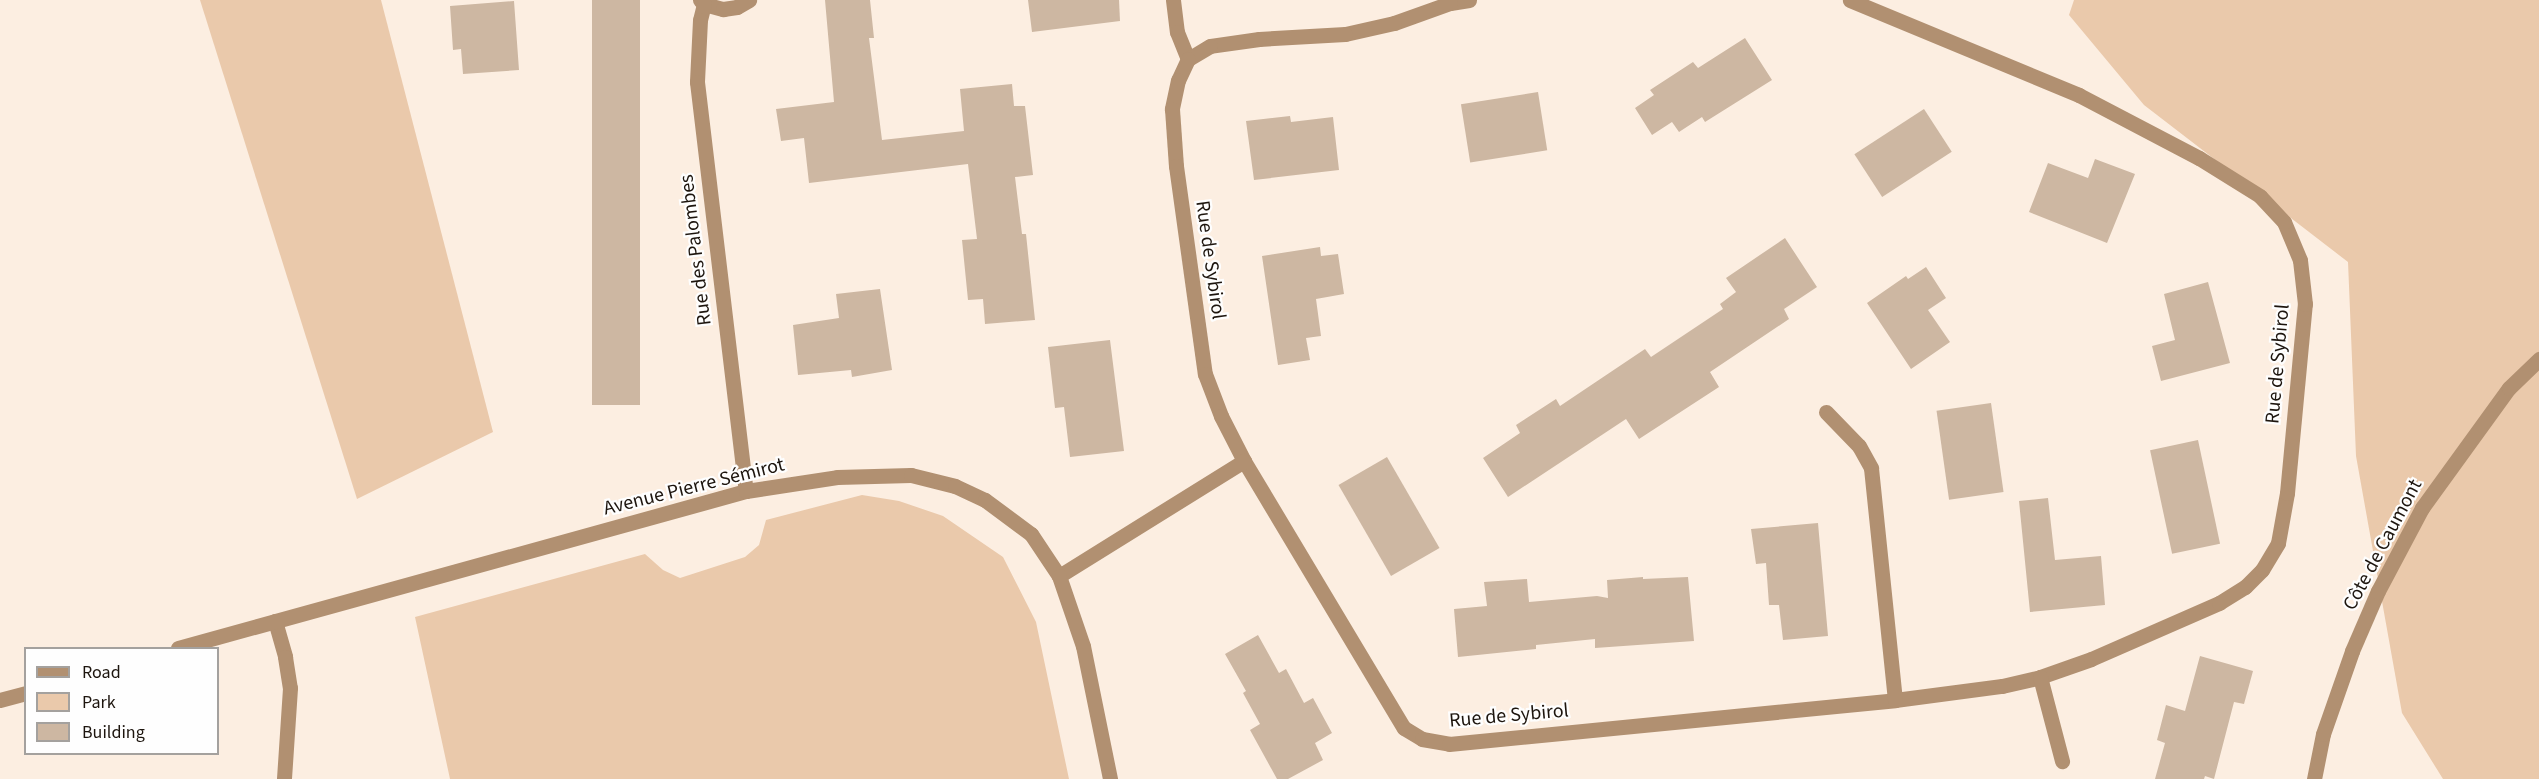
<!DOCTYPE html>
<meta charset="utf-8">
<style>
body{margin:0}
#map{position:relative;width:2539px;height:779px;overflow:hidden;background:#fceee1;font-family:"Source Sans 3",sans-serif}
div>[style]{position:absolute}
.green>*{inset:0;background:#eac9ab}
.building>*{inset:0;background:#cdb7a2;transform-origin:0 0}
.minor>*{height:15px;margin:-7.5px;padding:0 7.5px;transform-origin:7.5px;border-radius:7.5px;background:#b19071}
span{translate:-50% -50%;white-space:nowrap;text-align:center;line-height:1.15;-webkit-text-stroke:4.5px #fefefe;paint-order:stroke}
.street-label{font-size:20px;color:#1d150e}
.legend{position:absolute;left:24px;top:647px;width:195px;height:108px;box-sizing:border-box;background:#fefefe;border:2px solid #a4a19e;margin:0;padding:8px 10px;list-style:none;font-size:18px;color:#1d150e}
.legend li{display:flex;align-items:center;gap:12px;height:30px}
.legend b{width:30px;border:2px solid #a4a19e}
</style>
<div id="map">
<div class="green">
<i style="clip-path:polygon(200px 0,381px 0,493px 432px,357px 499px)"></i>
<i style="clip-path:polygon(2074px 0,2539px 0,2539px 779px,2443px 779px,2402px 713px,2356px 456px,2348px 262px,2144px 105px,2069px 15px)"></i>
<i style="clip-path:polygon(862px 495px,899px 501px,943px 516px,1003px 557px,1036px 622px,1069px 779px,450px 779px,415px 617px,645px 554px,663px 570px,680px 578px,745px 557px,759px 545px,766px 520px)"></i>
</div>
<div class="building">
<i style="left:592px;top:0;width:48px;height:405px"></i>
<i style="clip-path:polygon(825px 0,870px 0,874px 38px,869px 38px,882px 140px,964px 131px,960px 89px,1012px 84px,1014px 106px,1025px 106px,1033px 175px,1015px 177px,1022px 234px,1026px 234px,1035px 320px,985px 324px,983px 299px,968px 300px,962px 240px,977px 239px,968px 164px,809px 183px,804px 138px,781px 141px,776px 109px,834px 102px)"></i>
<i style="clip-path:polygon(1028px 0,1119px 0,1120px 21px,1032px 32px)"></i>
<i style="clip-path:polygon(514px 1px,519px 70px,463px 74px,461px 49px,453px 50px,450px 6px)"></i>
<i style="clip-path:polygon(1745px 38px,1772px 80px,1705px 122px,1702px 117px,1679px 132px,1672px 122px,1652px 135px,1635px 108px,1654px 95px,1650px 90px,1693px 62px,1698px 68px)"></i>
<i style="left:1538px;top:92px;width:59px;height:78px;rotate:81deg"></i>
<i style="left:1924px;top:109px;width:51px;height:83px;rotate:57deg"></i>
<i style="clip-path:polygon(1290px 116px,1291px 122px,1333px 117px,1339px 170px,1254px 180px,1246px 121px)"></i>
<i style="clip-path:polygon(2095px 159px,2135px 174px,2107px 243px,2029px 212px,2048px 163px,2088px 178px)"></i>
<i style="clip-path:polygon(1785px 238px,1817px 287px,1784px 309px,1789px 319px,1710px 372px,1719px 387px,1639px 439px,1626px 419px,1508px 497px,1483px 458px,1520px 433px,1516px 425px,1556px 399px,1560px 406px,1645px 349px,1651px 357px,1723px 309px,1720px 304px,1736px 292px,1726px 278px)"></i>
<i style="clip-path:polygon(1320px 247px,1321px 256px,1338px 254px,1344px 294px,1316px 299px,1321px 336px,1306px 338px,1310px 360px,1278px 365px,1262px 256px)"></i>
<i style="clip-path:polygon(1926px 267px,1946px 298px,1928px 310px,1950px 342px,1911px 369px,1867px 303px,1906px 276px,1908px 279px)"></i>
<i style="clip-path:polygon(2208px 282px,2230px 363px,2161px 381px,2152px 346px,2175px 340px,2164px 294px)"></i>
<i style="clip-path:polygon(880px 289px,892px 370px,852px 377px,851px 370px,798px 375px,793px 325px,839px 318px,836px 294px)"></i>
<i style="clip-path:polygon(1110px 340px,1124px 451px,1070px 457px,1064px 407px,1055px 408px,1048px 347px)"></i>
<i style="left:1991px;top:403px;width:90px;height:55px;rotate:82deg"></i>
<i style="left:2198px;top:440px;width:106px;height:49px;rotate:78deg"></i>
<i style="left:1387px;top:457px;width:105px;height:56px;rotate:60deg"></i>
<i style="clip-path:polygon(2048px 498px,2055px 560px,2101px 556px,2105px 605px,2030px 612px,2019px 501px)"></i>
<i style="clip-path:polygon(1818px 523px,1828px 636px,1783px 640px,1779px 605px,1769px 605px,1766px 563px,1756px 564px,1751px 529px)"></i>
<i style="clip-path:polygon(1643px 577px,1643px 579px,1688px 577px,1694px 641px,1595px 648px,1595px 639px,1536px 645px,1536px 649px,1458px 657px,1454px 609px,1487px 606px,1484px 582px,1527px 579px,1529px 602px,1597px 596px,1608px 598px,1607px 580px)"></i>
<i style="clip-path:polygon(1258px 635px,1279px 673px,1286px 669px,1304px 703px,1313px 698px,1332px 733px,1315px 743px,1323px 760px,1288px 779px,1277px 779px,1250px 730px,1260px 724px,1243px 693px,1246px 691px,1225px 654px)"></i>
<i style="clip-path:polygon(2200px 656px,2253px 671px,2244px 704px,2234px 702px,2214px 779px,2205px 776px,2204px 779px,2155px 779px,2165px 743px,2157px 740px,2166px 705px,2185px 711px)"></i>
</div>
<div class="minor">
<i style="left:700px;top:0;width:6px;rotate:45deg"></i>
<i style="left:704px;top:4px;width:20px;rotate:15deg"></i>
<i style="left:723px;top:9px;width:14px;rotate:-8deg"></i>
<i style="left:737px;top:7px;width:14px;rotate:-30deg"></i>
<i style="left:1173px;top:0;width:32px;rotate:83deg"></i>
<i style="left:1177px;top:32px;width:29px;rotate:68deg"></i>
<i style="left:1469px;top:0;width:19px;rotate:171deg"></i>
<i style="left:1450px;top:3px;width:59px;rotate:160.3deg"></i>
<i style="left:1394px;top:23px;width:50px;rotate:167.3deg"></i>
<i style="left:1345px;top:34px;width:86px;rotate:176.7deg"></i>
<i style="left:1259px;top:39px;width:49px;rotate:171.9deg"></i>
<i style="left:1210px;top:46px;width:26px;rotate:149deg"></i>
<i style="left:1188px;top:59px;width:23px;rotate:115deg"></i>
<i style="left:1178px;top:80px;width:30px;rotate:102deg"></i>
<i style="left:1172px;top:109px;width:57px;rotate:86deg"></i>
<i style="left:1176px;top:166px;width:210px;rotate:82.1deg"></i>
<i style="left:1205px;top:374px;width:45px;rotate:69.1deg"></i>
<i style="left:1221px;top:416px;width:51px;rotate:62.9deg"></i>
<i style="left:1244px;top:461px;width:311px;rotate:59.1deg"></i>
<i style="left:1404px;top:728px;width:21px;rotate:31deg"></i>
<i style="left:1422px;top:739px;width:27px;rotate:10deg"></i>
<i style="left:1449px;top:744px;width:448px;rotate:-5.6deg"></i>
<i style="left:1895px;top:700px;width:108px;rotate:-7.5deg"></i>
<i style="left:2002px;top:686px;width:39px;rotate:-13deg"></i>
<i style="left:2040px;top:677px;width:54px;rotate:-19.4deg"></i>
<i style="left:2091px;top:659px;width:140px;rotate:-23.6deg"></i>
<i style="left:2219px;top:603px;width:31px;rotate:-32deg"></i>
<i style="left:2245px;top:587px;width:24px;rotate:-45deg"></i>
<i style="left:2262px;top:570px;width:31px;rotate:-59deg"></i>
<i style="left:2278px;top:543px;width:51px;rotate:-79.8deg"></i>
<i style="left:2287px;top:493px;width:190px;rotate:-84.6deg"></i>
<i style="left:2305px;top:304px;width:44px;rotate:-96.5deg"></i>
<i style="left:2300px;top:260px;width:41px;rotate:-112.8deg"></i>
<i style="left:2284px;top:222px;width:35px;rotate:-133deg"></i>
<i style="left:2260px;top:196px;width:72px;rotate:-148.1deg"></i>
<i style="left:2199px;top:158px;width:136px;rotate:-152.3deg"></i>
<i style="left:2079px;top:95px;width:248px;rotate:-157.5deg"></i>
<i style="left:704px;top:4px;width:16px;rotate:104deg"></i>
<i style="left:700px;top:20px;width:62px;rotate:92.8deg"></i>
<i style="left:697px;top:82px;width:412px;rotate:83.2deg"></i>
<i style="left:1826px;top:412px;width:47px;rotate:45.9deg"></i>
<i style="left:1859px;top:446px;width:25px;rotate:61deg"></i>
<i style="left:1871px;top:468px;width:233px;rotate:84.1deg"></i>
<i style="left:1059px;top:576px;width:218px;rotate:-31.9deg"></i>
<i style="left:275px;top:621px;width:37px;rotate:74deg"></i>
<i style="left:285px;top:657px;width:31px;rotate:81deg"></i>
<i style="left:290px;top:688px;width:91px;rotate:93.8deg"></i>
<i style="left:178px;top:648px;width:589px;rotate:-15.45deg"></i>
<i style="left:746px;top:491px;width:92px;rotate:-8.7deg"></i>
<i style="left:837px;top:477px;width:74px;rotate:-1.5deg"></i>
<i style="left:911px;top:475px;width:45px;rotate:14deg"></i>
<i style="left:955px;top:486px;width:33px;rotate:25deg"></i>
<i style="left:985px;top:500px;width:57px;rotate:36.5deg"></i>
<i style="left:1031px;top:534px;width:50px;rotate:56.3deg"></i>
<i style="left:1059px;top:576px;width:74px;rotate:71.1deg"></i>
<i style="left:1083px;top:646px;width:136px;rotate:78.5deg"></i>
<i style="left:2040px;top:677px;width:87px;rotate:75.3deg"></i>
<i style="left:0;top:700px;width:27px;rotate:-15deg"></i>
<i style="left:2314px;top:779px;width:46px;rotate:-78.7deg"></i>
<i style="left:2323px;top:734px;width:88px;rotate:-70.7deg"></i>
<i style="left:2352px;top:651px;width:65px;rotate:-66.6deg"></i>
<i style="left:2378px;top:591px;width:94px;rotate:-62.1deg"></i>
<i style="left:2422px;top:508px;width:148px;rotate:-54.1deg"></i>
<i style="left:2509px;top:388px;width:42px;rotate:-44deg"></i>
</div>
<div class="street-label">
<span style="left:696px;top:250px;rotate:-97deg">Rue des Palombes</span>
<span style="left:1210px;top:260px;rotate:82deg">Rue de Sybirol</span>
<span style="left:2278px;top:364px;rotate:-85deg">Rue de Sybirol</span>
<span style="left:694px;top:487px;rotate:-14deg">Avenue Pierre Sémirot</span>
<span style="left:2383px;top:545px;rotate:-62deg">Côte de Caumont</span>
<span style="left:1509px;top:716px;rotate:-5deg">Rue de Sybirol</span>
</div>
<ul class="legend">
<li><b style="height:8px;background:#b19071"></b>Road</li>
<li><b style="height:16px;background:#eac9ab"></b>Park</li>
<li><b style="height:16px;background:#cdb7a2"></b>Building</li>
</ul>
</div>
